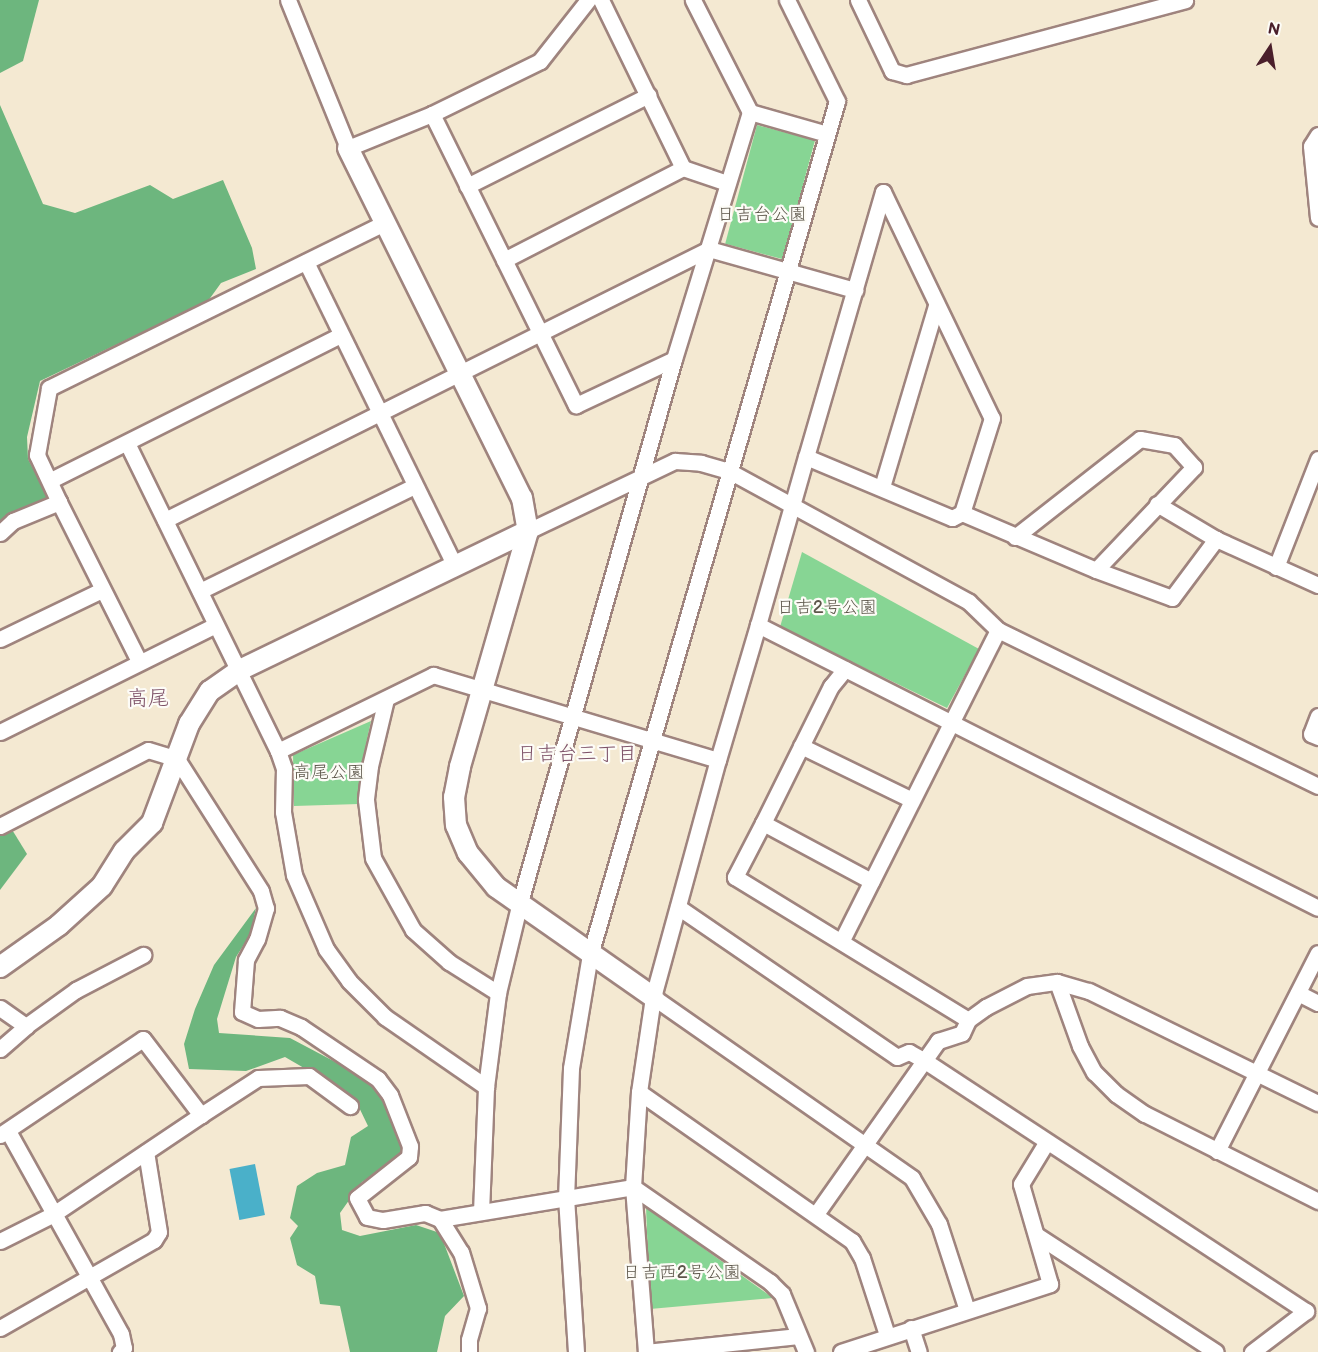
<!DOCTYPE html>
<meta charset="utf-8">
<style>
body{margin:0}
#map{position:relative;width:1318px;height:1352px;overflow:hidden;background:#f4e9d2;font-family:"Balsamiq Sans","Klee One",sans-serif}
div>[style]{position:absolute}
.green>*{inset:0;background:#87d594;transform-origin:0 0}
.forest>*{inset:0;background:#6db67e}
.water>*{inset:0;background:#4ab0c9;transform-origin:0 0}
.roads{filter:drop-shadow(2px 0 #9f847e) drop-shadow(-2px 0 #9f847e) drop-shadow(0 2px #9f847e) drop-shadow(0 -2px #9f847e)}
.minor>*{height:15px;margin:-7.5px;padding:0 7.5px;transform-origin:7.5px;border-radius:7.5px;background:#fff}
.tertiary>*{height:20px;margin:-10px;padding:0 10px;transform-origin:10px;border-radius:10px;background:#fff}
span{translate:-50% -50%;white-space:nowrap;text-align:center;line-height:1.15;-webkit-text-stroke:4.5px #fdfcf7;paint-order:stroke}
.park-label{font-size:18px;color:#5c564a}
.neighbourhood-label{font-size:20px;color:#7e5268}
.quarter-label{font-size:21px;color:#7e5268}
.north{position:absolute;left:1240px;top:18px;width:60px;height:60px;-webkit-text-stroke:4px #fdfcf7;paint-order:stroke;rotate:12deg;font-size:16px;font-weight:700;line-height:24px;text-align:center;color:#4a1f2b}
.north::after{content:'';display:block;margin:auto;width:21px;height:27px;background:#4a1f2b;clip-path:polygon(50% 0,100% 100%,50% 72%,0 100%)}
</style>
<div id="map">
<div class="green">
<i style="left:757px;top:125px;width:60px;height:123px;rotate:15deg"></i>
<i style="clip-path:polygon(802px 552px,979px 649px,947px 708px,780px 627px)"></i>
<i style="clip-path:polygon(371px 721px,361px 767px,359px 804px,294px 806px,293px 755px)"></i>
<i style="clip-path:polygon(646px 1207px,773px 1298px,650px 1309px)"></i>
</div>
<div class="forest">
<i style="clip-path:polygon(0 0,39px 0,23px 61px,0 73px)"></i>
<i style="clip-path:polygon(0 105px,43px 204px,75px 213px,150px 185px,173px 199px,223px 180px,252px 248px,256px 269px,221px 283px,208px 301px,40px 381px,27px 437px,28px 459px,48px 497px,0 524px)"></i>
<i style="clip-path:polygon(11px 828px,27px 854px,0 890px,0 833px)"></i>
<i style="clip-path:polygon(256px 908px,250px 935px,236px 957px,217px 1019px,219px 1033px,290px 1038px,375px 1083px,385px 1098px,403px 1150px,399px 1158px,362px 1182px,340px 1213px,342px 1230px,360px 1236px,416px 1225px,440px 1233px,464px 1296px,445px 1316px,437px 1352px,350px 1352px,340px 1306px,320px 1304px,315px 1276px,297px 1265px,290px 1238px,298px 1226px,290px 1218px,297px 1186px,317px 1173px,345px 1165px,351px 1137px,368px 1126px,354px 1097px,285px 1057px,246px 1071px,189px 1069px,184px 1044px,195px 1009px,214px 965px)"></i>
</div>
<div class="water">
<i style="left:255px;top:1164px;width:52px;height:26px;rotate:79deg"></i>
</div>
<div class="roads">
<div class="minor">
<i style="left:288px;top:0;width:160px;rotate:67.9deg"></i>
<i style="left:348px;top:148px;width:91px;rotate:-22deg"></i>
<i style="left:432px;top:114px;width:120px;rotate:-26.1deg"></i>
<i style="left:540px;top:61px;width:78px;rotate:-51.8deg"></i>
<i style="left:601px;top:0;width:187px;rotate:64deg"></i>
<i style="left:858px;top:0;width:79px;rotate:64.4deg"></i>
<i style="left:892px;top:71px;width:15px;rotate:16deg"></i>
<i style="left:906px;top:75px;width:289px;rotate:-15deg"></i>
<i style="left:750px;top:112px;width:80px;rotate:15.9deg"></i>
<i style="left:432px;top:114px;width:325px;rotate:63.7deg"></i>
<i style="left:576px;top:405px;width:108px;rotate:-25.1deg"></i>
<i style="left:1318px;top:135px;width:13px;rotate:122deg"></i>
<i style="left:1311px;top:146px;width:72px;rotate:84.4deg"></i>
<i style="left:467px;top:186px;width:203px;rotate:-26.6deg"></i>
<i style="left:504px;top:260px;width:201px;rotate:-27.2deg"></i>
<i style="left:683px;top:168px;width:46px;rotate:18.8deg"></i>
<i style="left:306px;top:262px;width:336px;rotate:63.9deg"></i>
<i style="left:127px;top:443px;width:343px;rotate:63.9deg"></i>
<i style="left:278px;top:751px;width:18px;rotate:71deg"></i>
<i style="left:284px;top:768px;width:44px;rotate:91.3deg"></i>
<i style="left:283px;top:812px;width:64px;rotate:80.1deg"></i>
<i style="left:294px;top:875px;width:81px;rotate:66.6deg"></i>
<i style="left:326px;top:949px;width:39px;rotate:54deg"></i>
<i style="left:349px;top:981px;width:51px;rotate:45deg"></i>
<i style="left:385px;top:1017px;width:123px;rotate:34.7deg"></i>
<i style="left:51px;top:480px;width:323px;rotate:-26.6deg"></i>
<i style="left:882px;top:487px;width:189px;rotate:-73.4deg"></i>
<i style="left:59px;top:502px;width:178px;rotate:63.3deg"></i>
<i style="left:1157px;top:504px;width:69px;rotate:30.7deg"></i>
<i style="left:1216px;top:539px;width:112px;rotate:24.3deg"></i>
<i style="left:962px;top:513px;width:146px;rotate:23deg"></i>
<i style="left:1096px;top:570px;width:81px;rotate:20.2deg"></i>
<i style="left:1172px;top:598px;width:74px;rotate:-53.3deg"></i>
<i style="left:165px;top:520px;width:608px;rotate:-26.48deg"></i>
<i style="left:709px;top:249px;width:152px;rotate:15.7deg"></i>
<i style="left:528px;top:531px;width:163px;rotate:-25.5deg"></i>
<i style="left:675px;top:461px;width:26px;rotate:4deg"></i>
<i style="left:701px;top:463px;width:29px;rotate:16deg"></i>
<i style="left:729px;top:471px;width:273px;rotate:28.6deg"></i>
<i style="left:969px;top:602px;width:40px;rotate:44deg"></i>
<i style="left:998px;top:630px;width:356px;rotate:26deg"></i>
<i style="left:0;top:533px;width:18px;rotate:-43deg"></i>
<i style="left:13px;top:521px;width:50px;rotate:-22.4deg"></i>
<i style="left:59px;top:502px;width:52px;rotate:-115.1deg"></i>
<i style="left:37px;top:455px;width:68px;rotate:-79.8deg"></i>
<i style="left:49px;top:388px;width:374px;rotate:-26.2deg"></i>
<i style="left:1015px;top:537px;width:159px;rotate:-38.1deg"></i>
<i style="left:1140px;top:439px;width:35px;rotate:10deg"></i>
<i style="left:1174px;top:445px;width:30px;rotate:48deg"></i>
<i style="left:1194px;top:467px;width:142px;rotate:133.6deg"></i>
<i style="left:1276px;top:567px;width:116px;rotate:-68.7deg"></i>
<i style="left:200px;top:591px;width:238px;rotate:-26.1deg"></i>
<i style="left:758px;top:625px;width:627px;rotate:26.81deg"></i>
<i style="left:0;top:639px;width:113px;rotate:-25.7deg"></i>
<i style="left:845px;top:669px;width:22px;rotate:129deg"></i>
<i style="left:831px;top:686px;width:153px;rotate:116.4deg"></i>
<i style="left:763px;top:823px;width:123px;rotate:28.2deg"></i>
<i style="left:386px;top:699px;width:69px;rotate:103.4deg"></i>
<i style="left:370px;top:766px;width:34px;rotate:97deg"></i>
<i style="left:366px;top:800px;width:58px;rotate:83.1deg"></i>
<i style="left:373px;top:858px;width:82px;rotate:60.9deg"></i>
<i style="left:413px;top:930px;width:48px;rotate:41.6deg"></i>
<i style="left:449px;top:962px;width:58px;rotate:32.3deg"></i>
<i style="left:1318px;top:716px;width:19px;rotate:111deg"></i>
<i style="left:1311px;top:734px;width:8px;rotate:23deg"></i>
<i style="left:0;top:732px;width:239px;rotate:-26.4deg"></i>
<i style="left:801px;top:746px;width:123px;rotate:25.9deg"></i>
<i style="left:278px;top:751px;width:173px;rotate:-26.1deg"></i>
<i style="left:433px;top:675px;width:297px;rotate:16.6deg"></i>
<i style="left:763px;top:823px;width:61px;rotate:117.4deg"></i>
<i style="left:735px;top:877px;width:273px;rotate:31.5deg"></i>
<i style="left:0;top:826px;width:166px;rotate:-27.2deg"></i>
<i style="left:148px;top:750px;width:30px;rotate:17deg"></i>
<i style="left:177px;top:759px;width:156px;rotate:57.5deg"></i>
<i style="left:261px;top:891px;width:18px;rotate:74deg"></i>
<i style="left:266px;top:908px;width:32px;rotate:106deg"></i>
<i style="left:257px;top:939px;width:24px;rotate:118deg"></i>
<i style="left:246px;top:960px;width:52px;rotate:94.4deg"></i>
<i style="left:242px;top:1012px;width:17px;rotate:24deg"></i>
<i style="left:258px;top:1019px;width:22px;rotate:-3deg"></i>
<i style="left:280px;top:1018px;width:23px;rotate:23deg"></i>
<i style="left:301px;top:1027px;width:93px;rotate:34deg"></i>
<i style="left:378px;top:1079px;width:20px;rotate:53deg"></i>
<i style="left:390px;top:1095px;width:55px;rotate:68.6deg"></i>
<i style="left:410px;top:1146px;width:11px;rotate:95deg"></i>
<i style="left:409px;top:1157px;width:66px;rotate:141.7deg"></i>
<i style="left:357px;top:1198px;width:21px;rotate:62deg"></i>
<i style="left:367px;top:1217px;width:16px;rotate:11deg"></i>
<i style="left:383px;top:1220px;width:43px;rotate:-9.5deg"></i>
<i style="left:425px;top:1213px;width:16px;rotate:22deg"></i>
<i style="left:440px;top:1219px;width:196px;rotate:-9.4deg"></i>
<i style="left:633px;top:1187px;width:167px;rotate:34.7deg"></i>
<i style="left:770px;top:1282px;width:17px;rotate:45deg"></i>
<i style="left:782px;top:1294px;width:63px;rotate:67.5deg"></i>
<i style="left:678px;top:907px;width:265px;rotate:34.4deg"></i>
<i style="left:897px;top:1057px;width:13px;rotate:-23deg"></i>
<i style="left:909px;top:1052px;width:18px;rotate:29deg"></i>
<i style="left:925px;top:1061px;width:456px;rotate:33.3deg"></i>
<i style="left:1306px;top:1311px;width:68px;rotate:142.8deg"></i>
<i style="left:842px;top:940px;width:347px;rotate:-63.3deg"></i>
<i style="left:1057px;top:982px;width:68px;rotate:70.2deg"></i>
<i style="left:1080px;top:1046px;width:30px;rotate:62deg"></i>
<i style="left:1094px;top:1072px;width:31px;rotate:45deg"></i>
<i style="left:1116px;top:1094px;width:35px;rotate:35deg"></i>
<i style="left:1145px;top:1114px;width:194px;rotate:26.7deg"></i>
<i style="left:1298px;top:993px;width:22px;rotate:27deg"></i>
<i style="left:653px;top:997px;width:316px;rotate:34.9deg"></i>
<i style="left:912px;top:1178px;width:53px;rotate:59.6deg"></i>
<i style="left:939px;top:1224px;width:90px;rotate:72deg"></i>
<i style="left:0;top:1008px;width:32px;rotate:35deg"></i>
<i style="left:26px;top:1026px;width:62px;rotate:-35.8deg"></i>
<i style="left:76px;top:990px;width:76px;rotate:-27.6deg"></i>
<i style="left:0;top:1049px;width:35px;rotate:-41deg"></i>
<i style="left:639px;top:1092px;width:260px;rotate:35deg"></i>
<i style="left:852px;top:1241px;width:20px;rotate:60deg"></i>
<i style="left:862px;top:1258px;width:81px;rotate:72deg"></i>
<i style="left:8px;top:1131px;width:232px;rotate:60.9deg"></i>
<i style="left:121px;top:1334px;width:14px;rotate:78deg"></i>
<i style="left:124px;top:1348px;width:6px;rotate:135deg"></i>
<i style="left:0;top:1135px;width:172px;rotate:-33.9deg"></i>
<i style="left:143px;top:1039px;width:96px;rotate:52.7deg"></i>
<i style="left:201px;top:1115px;width:68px;rotate:-33deg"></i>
<i style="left:258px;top:1078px;width:51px;rotate:-2.2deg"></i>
<i style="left:309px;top:1076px;width:51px;rotate:36.2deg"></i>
<i style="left:1217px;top:1151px;width:222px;rotate:-63deg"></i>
<i style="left:481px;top:1212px;width:125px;rotate:-87.7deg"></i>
<i style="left:486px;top:1087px;width:95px;rotate:-82.7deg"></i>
<i style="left:498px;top:993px;width:94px;rotate:-76.4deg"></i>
<i style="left:520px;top:902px;width:564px;rotate:-74.17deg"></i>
<i style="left:674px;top:359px;width:258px;rotate:-72.9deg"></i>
<i style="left:750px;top:112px;width:126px;rotate:-117deg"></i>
<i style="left:816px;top:1214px;width:212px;rotate:-54.8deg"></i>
<i style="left:938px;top:1041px;width:25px;rotate:-18deg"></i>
<i style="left:962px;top:1033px;width:14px;rotate:-65deg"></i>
<i style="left:968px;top:1020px;width:22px;rotate:-36deg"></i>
<i style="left:986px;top:1007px;width:46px;rotate:-27.1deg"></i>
<i style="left:1027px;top:986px;width:30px;rotate:-8deg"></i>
<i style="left:1057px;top:982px;width:33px;rotate:16deg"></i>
<i style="left:1089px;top:991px;width:255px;rotate:26.1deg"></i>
<i style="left:440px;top:1219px;width:39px;rotate:58deg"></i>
<i style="left:461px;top:1252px;width:59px;rotate:73.1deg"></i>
<i style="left:478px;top:1308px;width:33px;rotate:106deg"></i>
<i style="left:469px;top:1340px;width:12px;rotate:90deg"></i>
<i style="left:1038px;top:1236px;width:212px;rotate:33.1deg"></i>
<i style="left:0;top:1241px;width:58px;rotate:-26.6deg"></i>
<i style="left:52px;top:1215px;width:179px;rotate:-33.9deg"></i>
<i style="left:0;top:1328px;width:177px;rotate:-29.7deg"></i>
<i style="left:154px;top:1240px;width:9px;rotate:-58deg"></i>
<i style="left:159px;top:1232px;width:81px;rotate:-99.2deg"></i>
<i style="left:911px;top:1328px;width:25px;rotate:72deg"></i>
<i style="left:576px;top:1352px;width:153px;rotate:-93.7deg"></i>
<i style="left:566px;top:1199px;width:131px;rotate:-87.8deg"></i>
<i style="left:571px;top:1068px;width:115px;rotate:-80.5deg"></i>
<i style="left:590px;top:955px;width:889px;rotate:-73.87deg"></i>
<i style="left:837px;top:101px;width:113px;rotate:-116.3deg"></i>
<i style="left:646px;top:1352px;width:166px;rotate:-94.5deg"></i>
<i style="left:633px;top:1187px;width:95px;rotate:-86.4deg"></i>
<i style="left:639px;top:1092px;width:96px;rotate:-81.6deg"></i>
<i style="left:653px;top:997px;width:246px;rotate:-74.7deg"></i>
<i style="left:718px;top:760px;width:141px;rotate:-73.5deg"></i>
<i style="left:758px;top:625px;width:175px;rotate:-74.1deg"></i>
<i style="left:806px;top:457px;width:276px;rotate:-73.8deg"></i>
<i style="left:883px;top:192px;width:251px;rotate:64.3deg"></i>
<i style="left:992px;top:418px;width:100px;rotate:107.5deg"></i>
<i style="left:962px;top:513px;width:11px;rotate:153deg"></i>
<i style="left:952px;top:518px;width:158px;rotate:-157.3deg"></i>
<i style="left:646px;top:1352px;width:153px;rotate:-6deg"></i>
<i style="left:841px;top:1352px;width:220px;rotate:-18deg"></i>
<i style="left:1050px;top:1284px;width:104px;rotate:-106.2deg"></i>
<i style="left:1021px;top:1184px;width:48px;rotate:-58.6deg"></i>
</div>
<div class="tertiary">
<i style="left:348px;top:148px;width:391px;rotate:63.6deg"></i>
<i style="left:522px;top:498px;width:34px;rotate:80deg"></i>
<i style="left:528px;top:531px;width:246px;rotate:106.1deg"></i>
<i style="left:460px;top:767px;width:31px;rotate:101deg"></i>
<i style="left:454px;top:797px;width:28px;rotate:86deg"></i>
<i style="left:456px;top:825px;width:30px;rotate:67deg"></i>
<i style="left:468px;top:853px;width:44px;rotate:50.5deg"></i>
<i style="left:496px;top:887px;width:192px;rotate:35deg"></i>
<i style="left:0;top:967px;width:72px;rotate:-35.4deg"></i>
<i style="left:59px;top:925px;width:58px;rotate:-42.2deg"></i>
<i style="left:102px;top:886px;width:41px;rotate:-57.8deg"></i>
<i style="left:124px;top:851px;width:40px;rotate:-45deg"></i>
<i style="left:152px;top:823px;width:106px;rotate:-69.5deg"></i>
<i style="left:189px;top:724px;width:39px;rotate:-58deg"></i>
<i style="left:210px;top:691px;width:37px;rotate:-35deg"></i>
<i style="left:240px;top:670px;width:320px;rotate:-25.8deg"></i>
</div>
</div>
<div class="park-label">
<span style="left:762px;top:215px">日吉台公園</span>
<span style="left:827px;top:608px">日吉2号公園</span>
<span style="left:329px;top:773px">高尾公園</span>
<span style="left:682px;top:1273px">日吉西2号公園</span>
</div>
<div class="neighbourhood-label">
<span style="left:577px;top:754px">日吉台三丁目</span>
</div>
<div class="quarter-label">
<span style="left:148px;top:699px">高尾</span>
</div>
<div class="north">N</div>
</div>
